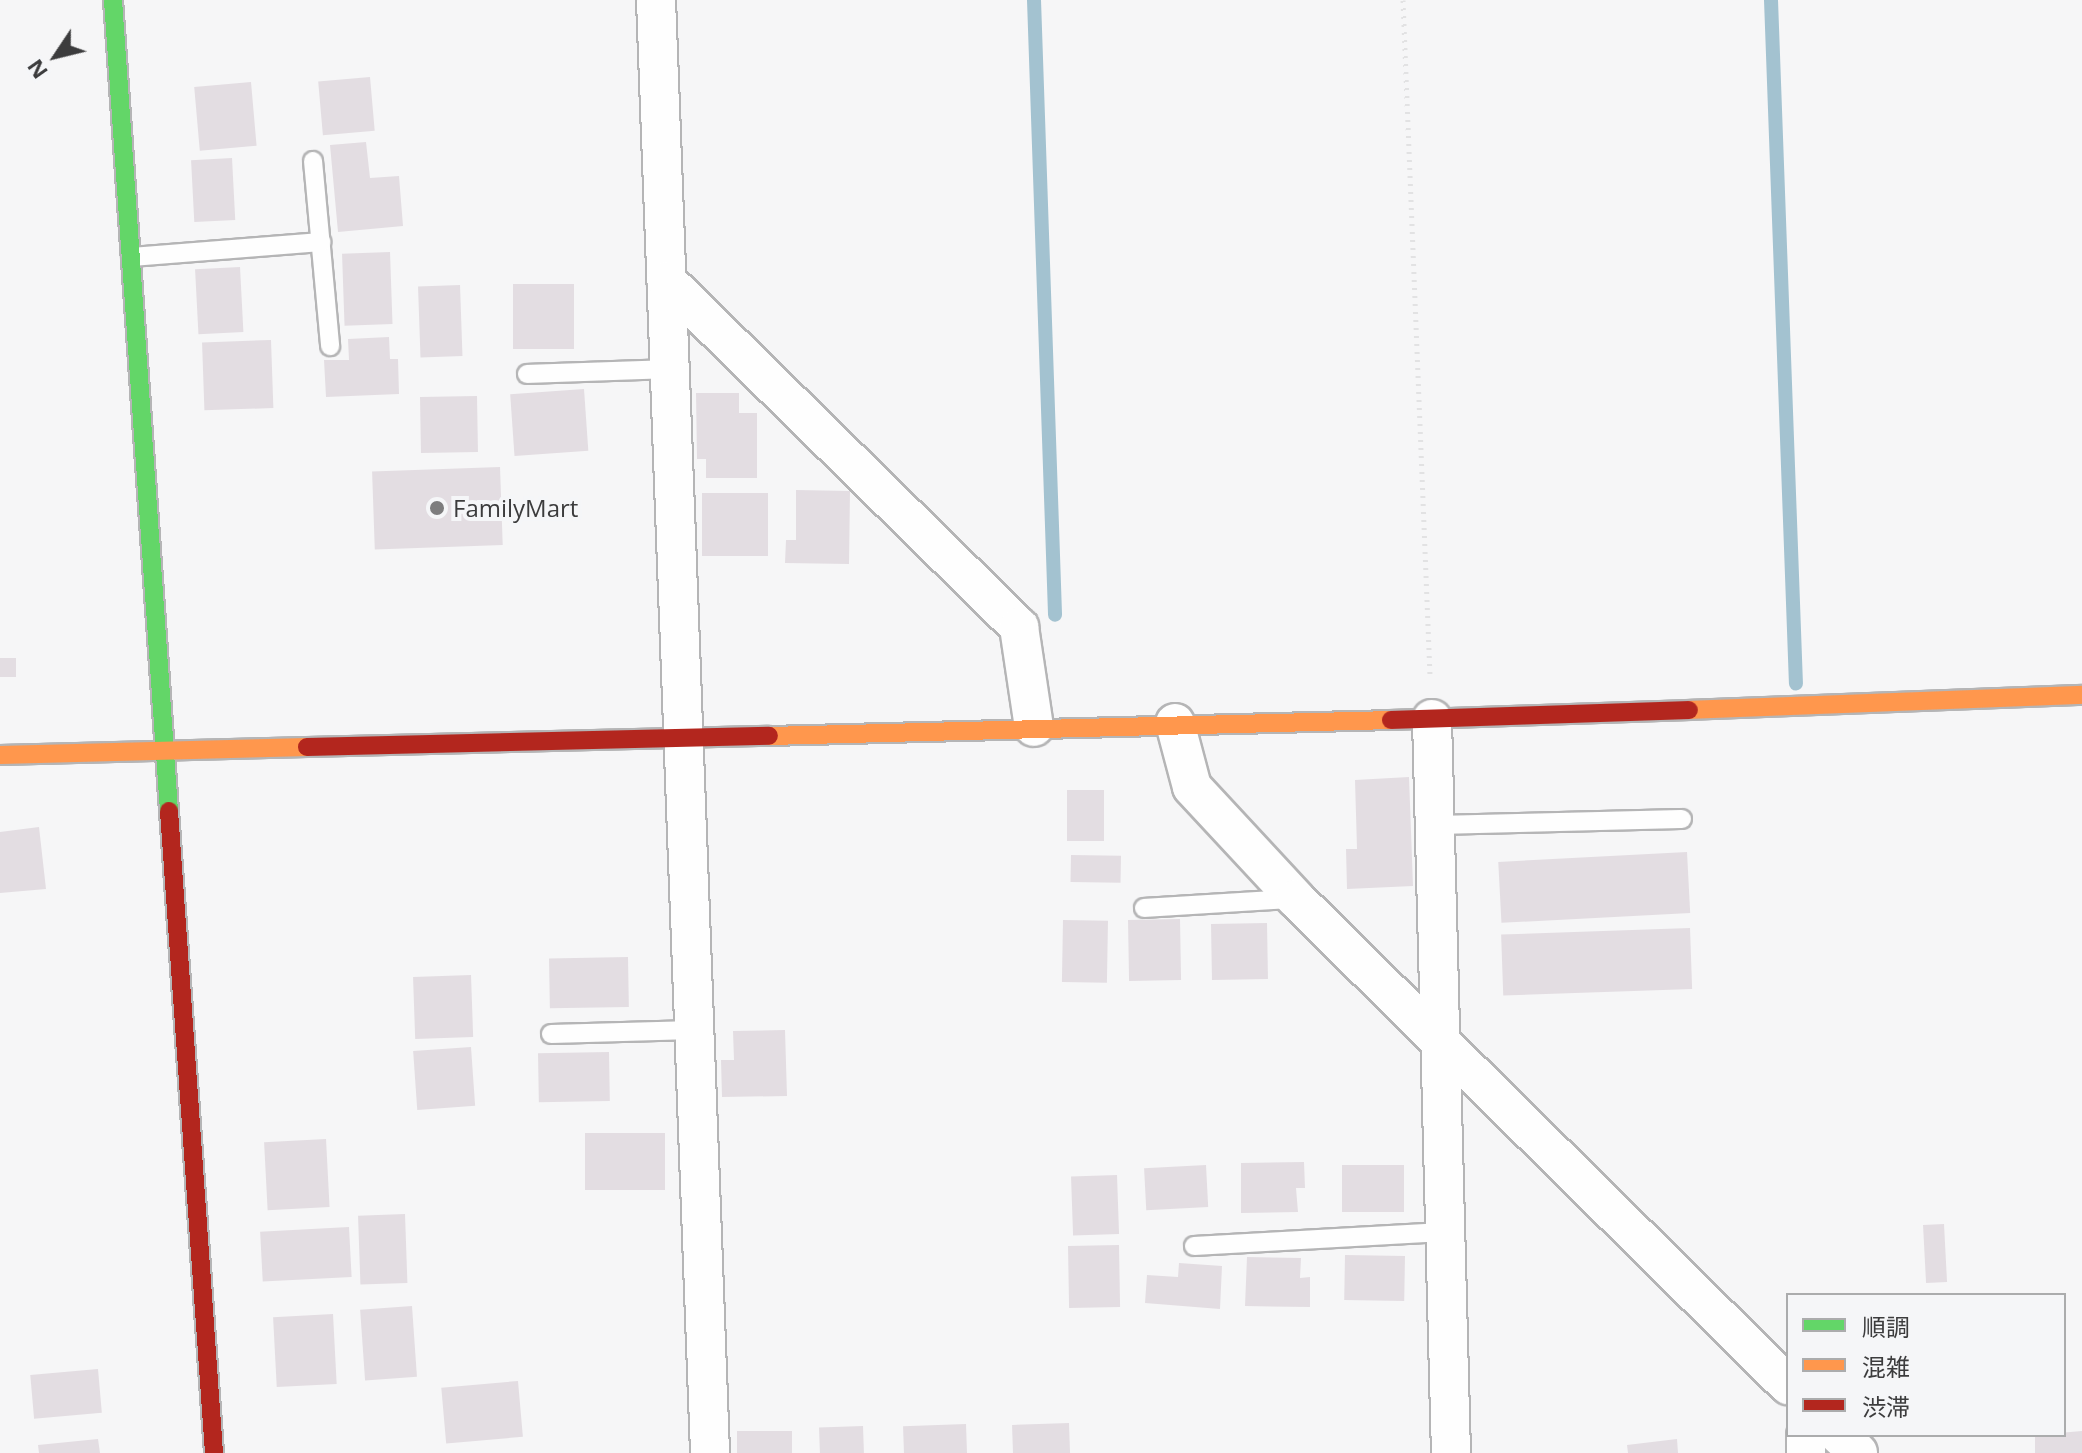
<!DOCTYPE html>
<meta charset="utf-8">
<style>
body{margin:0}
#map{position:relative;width:2082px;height:1453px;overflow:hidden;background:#f6f6f7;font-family:"Open Sans","Noto Sans JP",sans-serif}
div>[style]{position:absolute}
.stream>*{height:14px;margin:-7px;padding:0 7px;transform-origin:7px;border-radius:7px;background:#a3c2d0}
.building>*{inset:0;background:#e3dde2;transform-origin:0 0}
.path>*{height:5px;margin-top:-2.5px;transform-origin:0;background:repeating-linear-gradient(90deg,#e2e2e3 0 2px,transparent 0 8px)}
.roads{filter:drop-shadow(2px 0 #b5b5b6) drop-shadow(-2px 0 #b5b5b6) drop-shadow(0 2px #b5b5b6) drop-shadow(0 -2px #b5b5b6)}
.lane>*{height:18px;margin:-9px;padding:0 9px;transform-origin:9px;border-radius:9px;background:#fefefe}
.street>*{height:38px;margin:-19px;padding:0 19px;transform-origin:19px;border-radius:19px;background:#fefefe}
.fast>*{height:18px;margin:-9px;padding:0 9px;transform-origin:9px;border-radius:9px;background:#63d668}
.slow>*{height:18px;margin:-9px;padding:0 9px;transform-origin:9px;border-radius:9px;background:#ff974d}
.jam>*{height:18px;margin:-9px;padding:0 9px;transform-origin:9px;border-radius:9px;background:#b3261e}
.dots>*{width:22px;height:22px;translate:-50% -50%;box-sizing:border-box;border:4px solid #f5f6f8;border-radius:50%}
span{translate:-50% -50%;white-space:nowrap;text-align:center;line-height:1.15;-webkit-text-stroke:8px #f5f6f8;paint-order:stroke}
.poi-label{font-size:24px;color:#3c3c3d}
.left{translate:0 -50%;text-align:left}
.legend{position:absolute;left:1786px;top:1293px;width:280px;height:144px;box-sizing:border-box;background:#f5f6f8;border:2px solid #abacad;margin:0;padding:10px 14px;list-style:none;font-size:24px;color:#3c3c3d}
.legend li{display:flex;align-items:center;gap:16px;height:40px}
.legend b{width:40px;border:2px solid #abacad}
.north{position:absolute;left:16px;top:16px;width:80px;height:80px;-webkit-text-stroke:6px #f5f6f8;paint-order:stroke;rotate:235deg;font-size:22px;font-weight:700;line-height:32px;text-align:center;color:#3c3c3d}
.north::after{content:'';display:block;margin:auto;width:28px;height:36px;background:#3c3c3d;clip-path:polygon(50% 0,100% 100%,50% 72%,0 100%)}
</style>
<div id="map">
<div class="stream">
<i style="left:1034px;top:0;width:615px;rotate:88.04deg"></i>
<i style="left:1771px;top:0;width:684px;rotate:87.91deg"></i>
</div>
<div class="building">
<i style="left:370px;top:77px;width:54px;height:52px;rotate:85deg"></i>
<i style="left:251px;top:82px;width:64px;height:57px;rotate:85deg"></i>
<i style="clip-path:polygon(366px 142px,370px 178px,399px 176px,403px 226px,338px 232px,330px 145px)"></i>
<i style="left:232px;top:158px;width:62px;height:41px;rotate:87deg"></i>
<i style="left:390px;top:252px;width:72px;height:48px;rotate:88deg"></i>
<i style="left:240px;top:267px;width:65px;height:45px;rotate:87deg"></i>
<i style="left:574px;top:284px;width:65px;height:61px;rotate:90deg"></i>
<i style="left:460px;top:285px;width:71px;height:42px;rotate:88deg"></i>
<i style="clip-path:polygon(389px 337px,390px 359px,398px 359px,399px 394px,326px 397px,324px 360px,349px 360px,348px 339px)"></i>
<i style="left:271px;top:340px;width:68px;height:69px;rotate:88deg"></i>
<i style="left:584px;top:389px;width:62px;height:74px;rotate:86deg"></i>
<i style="clip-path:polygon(696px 393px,739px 393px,739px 413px,757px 413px,757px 478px,706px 478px,706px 459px,697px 459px)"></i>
<i style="left:477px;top:396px;width:56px;height:57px;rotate:89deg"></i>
<i style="left:500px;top:467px;width:78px;height:128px;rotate:88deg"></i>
<i style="clip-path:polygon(796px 490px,850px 491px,849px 564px,785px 563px,786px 540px,796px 540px)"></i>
<i style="left:702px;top:493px;width:66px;height:63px"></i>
<i style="left:0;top:658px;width:16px;height:19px"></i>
<i style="clip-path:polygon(1409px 777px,1413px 886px,1347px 889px,1346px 849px,1357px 849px,1355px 780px)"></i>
<i style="left:1067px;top:790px;width:37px;height:51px"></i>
<i style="clip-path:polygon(39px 827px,46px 889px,0 893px,0 832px)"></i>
<i style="left:1687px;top:852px;width:61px;height:189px;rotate:87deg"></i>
<i style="left:1071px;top:855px;width:50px;height:27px;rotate:1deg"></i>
<i style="left:1180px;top:919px;width:61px;height:52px;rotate:89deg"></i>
<i style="left:1063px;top:920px;width:45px;height:62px;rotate:1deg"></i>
<i style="left:1267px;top:923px;width:56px;height:56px;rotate:89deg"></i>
<i style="left:1690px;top:928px;width:61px;height:189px;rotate:88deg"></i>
<i style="left:628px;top:957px;width:50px;height:79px;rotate:89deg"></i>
<i style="left:471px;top:975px;width:62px;height:58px;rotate:88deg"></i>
<i style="clip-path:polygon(785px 1030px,787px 1096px,722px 1097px,721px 1060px,734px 1060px,733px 1031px)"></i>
<i style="left:471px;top:1047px;width:59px;height:58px;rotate:86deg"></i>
<i style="left:609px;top:1052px;width:49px;height:71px;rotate:89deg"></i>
<i style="left:585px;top:1133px;width:80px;height:57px"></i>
<i style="left:326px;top:1139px;width:68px;height:62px;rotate:87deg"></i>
<i style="clip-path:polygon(1304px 1162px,1305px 1188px,1296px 1188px,1298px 1212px,1241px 1213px,1241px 1163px)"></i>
<i style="left:1206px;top:1165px;width:42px;height:62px;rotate:87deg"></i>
<i style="left:1342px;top:1165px;width:62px;height:47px"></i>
<i style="left:1117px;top:1175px;width:59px;height:46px;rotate:88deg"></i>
<i style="left:405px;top:1214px;width:69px;height:47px;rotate:88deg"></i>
<i style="left:1944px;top:1224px;width:58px;height:21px;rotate:87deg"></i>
<i style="left:349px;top:1227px;width:50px;height:89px;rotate:87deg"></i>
<i style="left:1119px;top:1245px;width:62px;height:51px;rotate:89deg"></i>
<i style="left:1345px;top:1255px;width:60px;height:45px;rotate:1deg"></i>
<i style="clip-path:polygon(1247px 1257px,1301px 1258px,1300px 1278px,1310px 1277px,1310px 1307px,1245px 1306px)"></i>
<i style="clip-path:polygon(1179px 1263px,1222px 1266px,1220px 1309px,1145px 1303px,1147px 1275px,1178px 1277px)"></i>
<i style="left:412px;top:1306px;width:71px;height:52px;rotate:86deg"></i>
<i style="left:333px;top:1314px;width:70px;height:60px;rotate:87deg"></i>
<i style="left:98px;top:1369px;width:44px;height:68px;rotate:85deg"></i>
<i style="left:518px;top:1381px;width:56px;height:77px;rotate:85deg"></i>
<i style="left:1069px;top:1423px;width:30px;height:57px;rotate:88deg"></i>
<i style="left:966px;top:1424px;width:29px;height:63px;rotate:88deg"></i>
<i style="left:863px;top:1426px;width:27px;height:44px;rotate:88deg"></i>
<i style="left:792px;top:1431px;width:22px;height:55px;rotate:90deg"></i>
<i style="clip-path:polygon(2082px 1431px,2082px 1453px,2035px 1453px,2035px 1435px)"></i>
<i style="clip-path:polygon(98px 1439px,100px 1453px,39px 1453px,38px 1445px)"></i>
<i style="clip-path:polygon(1677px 1439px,1678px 1453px,1628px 1453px,1627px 1445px)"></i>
</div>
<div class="path">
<i style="left:1403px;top:0;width:675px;rotate:87.71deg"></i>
</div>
<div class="roads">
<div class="lane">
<i style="left:313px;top:161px;width:186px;rotate:84.7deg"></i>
<i style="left:131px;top:257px;width:191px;rotate:-4.5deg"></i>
<i style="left:527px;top:374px;width:143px;rotate:-2deg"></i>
<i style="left:1436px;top:825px;width:246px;rotate:-1.4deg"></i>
<i style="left:1144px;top:908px;width:149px;rotate:-3.5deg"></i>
<i style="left:551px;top:1034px;width:143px;rotate:-1.6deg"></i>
<i style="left:1194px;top:1246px;width:254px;rotate:-3.2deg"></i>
</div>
<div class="street">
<i style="left:656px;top:0;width:1454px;rotate:87.87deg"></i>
<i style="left:667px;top:281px;width:494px;rotate:44.5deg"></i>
<i style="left:1019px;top:627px;width:101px;rotate:81.5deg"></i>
<i style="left:1432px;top:719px;width:734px;rotate:88.52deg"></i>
<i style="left:1175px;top:723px;width:66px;rotate:75.1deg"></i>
<i style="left:1192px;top:787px;width:153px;rotate:47.1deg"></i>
<i style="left:1296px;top:899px;width:692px;rotate:44.65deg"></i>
<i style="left:1806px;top:1435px;width:18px;rotate:90deg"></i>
<i style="left:1839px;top:1435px;width:26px;rotate:43deg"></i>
</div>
<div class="fast">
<i style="left:113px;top:0;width:813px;rotate:86.05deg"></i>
</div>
<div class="slow">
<i style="left:1689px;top:710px;width:393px;rotate:-2.2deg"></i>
<i style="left:769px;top:736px;width:622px;rotate:-1.47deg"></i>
<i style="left:0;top:755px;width:307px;rotate:-1.5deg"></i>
</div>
<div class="jam">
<i style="left:1391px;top:720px;width:298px;rotate:-1.9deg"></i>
<i style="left:307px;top:747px;width:462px;rotate:-1.4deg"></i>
<i style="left:169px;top:811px;width:644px;rotate:85.99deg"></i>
</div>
</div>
<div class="dots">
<i style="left:437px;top:508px;background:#7d7d7e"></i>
</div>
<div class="poi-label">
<span class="left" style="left:453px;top:508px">FamilyMart</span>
</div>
<ul class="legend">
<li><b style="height:10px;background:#63d668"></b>順調</li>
<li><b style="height:10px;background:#ff974d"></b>混雑</li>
<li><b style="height:10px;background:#b3261e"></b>渋滞</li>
</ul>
<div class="north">N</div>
</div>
